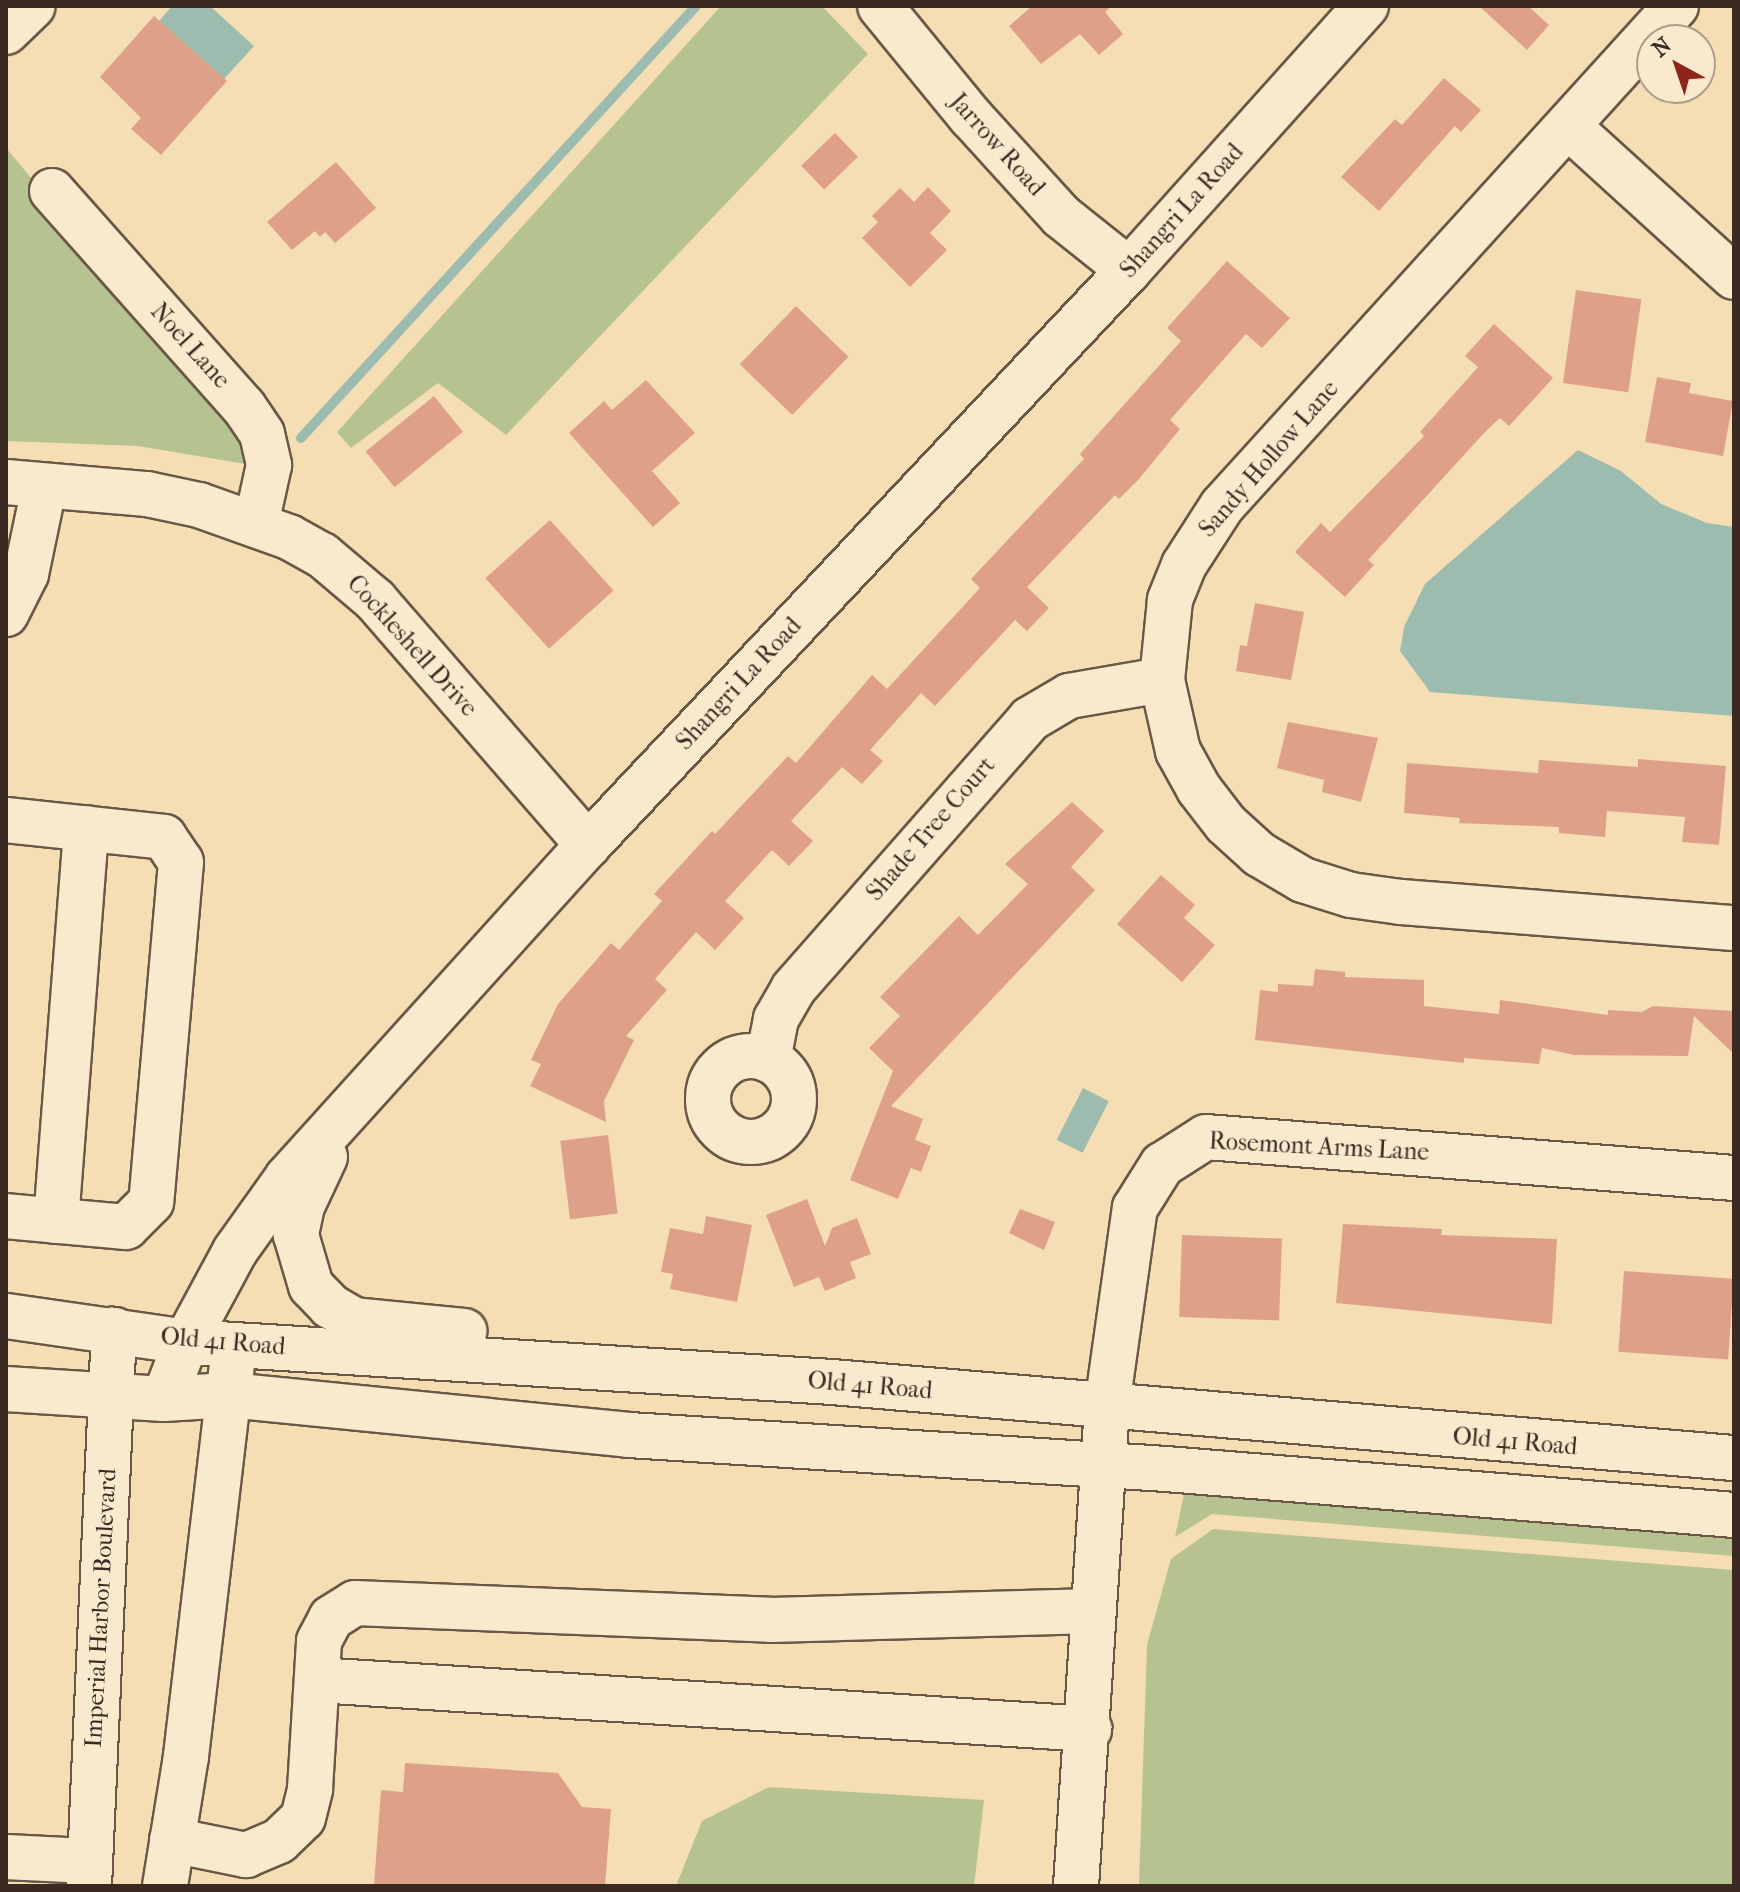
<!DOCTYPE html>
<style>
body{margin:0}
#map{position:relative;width:1740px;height:1892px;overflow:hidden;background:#f6deb4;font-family:"IM FELL French Canon",serif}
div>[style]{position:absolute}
.green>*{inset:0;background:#b7c291}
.water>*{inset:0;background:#9dbcb0;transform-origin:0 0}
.stream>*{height:10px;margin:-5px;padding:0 5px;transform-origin:5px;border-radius:5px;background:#9dbcb0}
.building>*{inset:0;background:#dfa08a;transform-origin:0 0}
.roads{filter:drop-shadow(2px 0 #6a5746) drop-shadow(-2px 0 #6a5746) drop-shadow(0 2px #6a5746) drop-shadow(0 -2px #6a5746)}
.minor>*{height:44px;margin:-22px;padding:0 22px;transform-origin:22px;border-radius:22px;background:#f9eace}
.minor>.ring{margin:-22px;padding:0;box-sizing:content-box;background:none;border:44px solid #f9eace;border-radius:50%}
span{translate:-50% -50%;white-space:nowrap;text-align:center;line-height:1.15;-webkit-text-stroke:8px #f9eace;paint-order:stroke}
.street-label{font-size:24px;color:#3b2a22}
.frame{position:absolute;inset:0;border:8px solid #3b2a22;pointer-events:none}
.north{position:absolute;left:1636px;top:24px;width:80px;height:80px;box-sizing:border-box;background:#f9eace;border:2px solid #ad9d89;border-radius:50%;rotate:320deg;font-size:22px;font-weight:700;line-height:32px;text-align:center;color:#3b2a22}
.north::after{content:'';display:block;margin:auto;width:28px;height:36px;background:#8f2418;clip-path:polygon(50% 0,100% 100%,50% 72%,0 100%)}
</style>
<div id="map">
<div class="green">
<i style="clip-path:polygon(721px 6px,822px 6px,868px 54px,506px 435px,438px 383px,351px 448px,337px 432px)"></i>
<i style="clip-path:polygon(6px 148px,250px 439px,251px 465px,138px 446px,6px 441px)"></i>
<i style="clip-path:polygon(1184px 1494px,1734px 1533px,1734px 1556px,1212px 1514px,1175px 1537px)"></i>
<i style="clip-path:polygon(1213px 1529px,1734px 1570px,1734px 1886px,1139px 1886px,1147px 1645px,1171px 1559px)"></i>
<i style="clip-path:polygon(769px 1787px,984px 1800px,974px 1886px,676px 1886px,702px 1821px)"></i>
</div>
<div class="water">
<i style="clip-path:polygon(172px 6px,210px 6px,254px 46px,224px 79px,159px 21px)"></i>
<i style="clip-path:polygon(1578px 450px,1621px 471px,1661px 504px,1707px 523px,1734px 527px,1734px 716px,1430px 692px,1400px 651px,1404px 627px,1425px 584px)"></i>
<i style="left:1083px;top:1088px;width:29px;height:58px;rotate:27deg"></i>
</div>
<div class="stream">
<i style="left:301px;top:438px;width:585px;rotate:-47.56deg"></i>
</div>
<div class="building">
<i style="clip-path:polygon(1032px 6px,1111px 6px,1105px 12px,1123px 34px,1099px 55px,1080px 34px,1041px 64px,1009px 26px)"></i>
<i style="clip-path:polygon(1479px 6px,1528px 6px,1549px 25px,1527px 50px)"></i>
<i style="clip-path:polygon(154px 16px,227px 81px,161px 155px,131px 129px,141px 118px,100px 77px)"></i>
<i style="clip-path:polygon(1444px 78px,1481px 110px,1461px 132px,1455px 126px,1379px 211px,1341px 177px,1395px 119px,1402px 125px)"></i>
<i style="left:835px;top:133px;width:33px;height:47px;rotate:46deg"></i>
<i style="clip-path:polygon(336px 162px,376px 208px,335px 243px,325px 232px,320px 237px,315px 231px,292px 250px,267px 222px)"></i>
<i style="clip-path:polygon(928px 187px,951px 211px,930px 233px,947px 250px,910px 287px,862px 238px,878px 222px,872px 216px,900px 188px,914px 202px)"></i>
<i style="clip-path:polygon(1227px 261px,1290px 318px,1262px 348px,1246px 334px,1170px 420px,1180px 429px,1139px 479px,1119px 499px,1115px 495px,1027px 587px,1049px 608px,1027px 631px,1015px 620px,935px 706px,921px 693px,870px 750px,883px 761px,862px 784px,842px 767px,791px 821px,813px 841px,789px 866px,772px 850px,725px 901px,744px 918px,715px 950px,696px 932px,655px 979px,667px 990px,626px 1036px,634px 1040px,604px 1101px,606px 1122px,530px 1086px,541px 1064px,531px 1060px,558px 1004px,611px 943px,619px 950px,662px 901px,654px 894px,712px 831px,715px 834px,788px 756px,796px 763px,872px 675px,887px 689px,980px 588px,971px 579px,1084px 459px,1080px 454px,1181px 341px,1167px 328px)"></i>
<i style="left:1576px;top:290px;width:66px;height:94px;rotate:8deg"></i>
<i style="left:796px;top:306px;width:73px;height:81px;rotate:44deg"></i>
<i style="clip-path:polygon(1494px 324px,1553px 378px,1509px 426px,1500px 418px,1486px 431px,1368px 560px,1374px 565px,1345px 597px,1295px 552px,1321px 523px,1330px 532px,1424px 436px,1420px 432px,1478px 367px,1465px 356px)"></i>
<i style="clip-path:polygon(1657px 377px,1691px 383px,1689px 393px,1733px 401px,1723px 456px,1645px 442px)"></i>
<i style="clip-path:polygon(646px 380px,695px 433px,652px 471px,680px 503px,653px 527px,569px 433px,604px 401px,612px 410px)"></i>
<i style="left:434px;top:396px;width:46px;height:88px;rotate:51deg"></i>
<i style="left:550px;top:520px;width:95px;height:87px;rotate:48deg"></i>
<i style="clip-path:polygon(1255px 603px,1304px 612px,1291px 680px,1236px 671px,1240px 645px,1247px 646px)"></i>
<i style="clip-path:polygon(1288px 722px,1378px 738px,1361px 802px,1322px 792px,1324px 780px,1277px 768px)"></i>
<i style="clip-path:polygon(1638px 759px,1726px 766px,1719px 845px,1682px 842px,1685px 817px,1607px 811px,1605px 837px,1559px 833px,1559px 827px,1459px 823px,1460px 818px,1404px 813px,1407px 763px,1538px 773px,1539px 760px,1638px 767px)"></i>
<i style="clip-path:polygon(1072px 802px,1104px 831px,1071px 867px,1095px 890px,891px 1106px,923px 1119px,915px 1140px,931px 1146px,921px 1172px,911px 1168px,898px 1199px,850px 1180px,893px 1071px,869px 1048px,900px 1016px,880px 997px,959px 916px,978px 935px,1028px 884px,1005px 864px)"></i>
<i style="clip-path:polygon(1161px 875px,1195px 905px,1184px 918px,1215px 945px,1182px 982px,1117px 924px)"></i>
<i style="clip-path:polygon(1315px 969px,1345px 972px,1345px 977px,1424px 980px,1424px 1006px,1499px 1014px,1500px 1000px,1608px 1015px,1608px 1010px,1642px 1012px,1653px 1006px,1734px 1011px,1734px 1054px,1694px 1016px,1688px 1056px,1574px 1055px,1542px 1048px,1539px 1064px,1464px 1058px,1464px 1063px,1255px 1040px,1260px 990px,1278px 992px,1278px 984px,1313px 986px)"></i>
<i style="left:608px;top:1135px;width:79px;height:48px;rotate:83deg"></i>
<i style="clip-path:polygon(807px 1199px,825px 1246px,832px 1228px,857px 1218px,871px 1254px,850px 1262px,856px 1278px,825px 1291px,819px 1277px,794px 1287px,766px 1215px)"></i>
<i style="clip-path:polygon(1020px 1209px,1055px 1222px,1044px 1250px,1009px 1233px)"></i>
<i style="clip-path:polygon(706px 1216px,752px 1225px,737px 1302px,670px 1289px,673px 1274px,661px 1272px,670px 1228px,703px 1234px)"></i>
<i style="clip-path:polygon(1343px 1224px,1442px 1229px,1441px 1235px,1557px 1239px,1552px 1324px,1336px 1303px)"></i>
<i style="left:1182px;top:1235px;width:100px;height:82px;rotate:2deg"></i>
<i style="left:1624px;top:1271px;width:110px;height:81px;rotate:4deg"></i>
<i style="clip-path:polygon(405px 1763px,558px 1773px,582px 1807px,611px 1809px,605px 1886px,374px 1886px,381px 1790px,403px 1792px)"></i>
</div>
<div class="roads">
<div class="minor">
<i style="left:880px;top:6px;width:144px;rotate:50.7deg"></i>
<i style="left:971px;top:117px;width:134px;rotate:47.7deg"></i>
<i style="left:1061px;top:216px;width:87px;rotate:38.5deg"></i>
<i style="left:1676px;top:6px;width:675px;rotate:132.24deg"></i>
<i style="left:1222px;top:506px;width:70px;rotate:122.8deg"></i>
<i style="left:1184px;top:565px;width:38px;rotate:112deg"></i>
<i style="left:1170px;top:600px;width:80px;rotate:95.7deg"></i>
<i style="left:1162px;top:680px;width:73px;rotate:77.3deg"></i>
<i style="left:1178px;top:751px;width:43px;rotate:61.1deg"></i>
<i style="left:1199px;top:789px;width:44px;rotate:52.4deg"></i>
<i style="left:1226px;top:824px;width:45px;rotate:42.3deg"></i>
<i style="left:1259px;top:854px;width:51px;rotate:30.6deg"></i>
<i style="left:1303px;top:880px;width:50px;rotate:17.4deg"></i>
<i style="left:1351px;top:895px;width:50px;rotate:8deg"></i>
<i style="left:1401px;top:902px;width:334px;rotate:4.5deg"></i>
<i style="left:6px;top:32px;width:37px;rotate:-44deg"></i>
<i style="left:1568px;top:126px;width:224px;rotate:42.3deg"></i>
<i style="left:52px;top:191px;width:289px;rotate:48.4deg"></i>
<i style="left:244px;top:407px;width:32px;rotate:56deg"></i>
<i style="left:262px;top:434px;width:32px;rotate:77deg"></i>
<i style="left:269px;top:465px;width:60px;rotate:102.4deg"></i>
<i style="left:6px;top:482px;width:142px;rotate:4.9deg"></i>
<i style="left:147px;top:494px;width:53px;rotate:11.9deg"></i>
<i style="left:199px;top:505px;width:96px;rotate:19.6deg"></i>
<i style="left:289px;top:537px;width:38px;rotate:29deg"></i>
<i style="left:322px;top:555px;width:70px;rotate:40.3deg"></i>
<i style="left:375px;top:600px;width:325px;rotate:49deg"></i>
<i style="left:6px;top:614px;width:45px;rotate:-63.4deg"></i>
<i style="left:26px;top:574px;width:88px;rotate:-78.2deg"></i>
<i style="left:6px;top:820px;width:159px;rotate:6.1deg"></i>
<i style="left:164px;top:837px;width:30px;rotate:56deg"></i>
<i style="left:181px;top:862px;width:341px;rotate:95deg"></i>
<i style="left:151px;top:1202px;width:35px;rotate:135deg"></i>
<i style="left:126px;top:1227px;width:121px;rotate:-174.8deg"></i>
<i class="ring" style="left:708px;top:1056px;width:42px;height:42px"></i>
<i style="left:768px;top:1060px;width:42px;rotate:-79deg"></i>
<i style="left:776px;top:1019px;width:34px;rotate:-60deg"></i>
<i style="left:793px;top:989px;width:359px;rotate:-48.7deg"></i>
<i style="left:1030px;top:719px;width:45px;rotate:-30.5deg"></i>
<i style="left:1069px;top:696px;width:94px;rotate:-9.8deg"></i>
<i style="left:325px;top:1157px;width:54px;rotate:115.1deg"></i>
<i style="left:302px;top:1206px;width:30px;rotate:102deg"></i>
<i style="left:296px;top:1235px;width:53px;rotate:73.6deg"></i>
<i style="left:311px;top:1286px;width:28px;rotate:46deg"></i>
<i style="left:330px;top:1306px;width:28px;rotate:30deg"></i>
<i style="left:354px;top:1320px;width:111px;rotate:5.7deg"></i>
<i style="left:56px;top:1221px;width:394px;rotate:-85.6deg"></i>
<i style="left:6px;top:1316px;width:182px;rotate:8.2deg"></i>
<i style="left:186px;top:1342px;width:647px;rotate:3.54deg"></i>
<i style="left:832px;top:1382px;width:905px;rotate:4.82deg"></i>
<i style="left:6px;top:1389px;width:158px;rotate:3.6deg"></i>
<i style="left:164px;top:1399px;width:65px;rotate:-3.5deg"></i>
<i style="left:229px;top:1395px;width:402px;rotate:5.7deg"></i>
<i style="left:629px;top:1435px;width:538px;rotate:3.62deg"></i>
<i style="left:1166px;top:1469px;width:570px;rotate:4.63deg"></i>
<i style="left:164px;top:1399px;width:61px;rotate:-68.9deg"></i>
<i style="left:186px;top:1342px;width:103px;rotate:-61.7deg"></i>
<i style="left:235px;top:1251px;width:90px;rotate:-54.5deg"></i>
<i style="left:287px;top:1178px;width:449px;rotate:-47.9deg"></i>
<i style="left:588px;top:845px;width:789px;rotate:-46.75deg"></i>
<i style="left:1129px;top:270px;width:355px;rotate:-48.1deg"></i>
<i style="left:317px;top:1680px;width:774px;rotate:3.63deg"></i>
<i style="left:172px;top:1840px;width:76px;rotate:11.5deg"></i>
<i style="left:246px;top:1855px;width:36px;rotate:-23deg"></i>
<i style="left:279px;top:1841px;width:33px;rotate:-44deg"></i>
<i style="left:303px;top:1818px;width:30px;rotate:-76deg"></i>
<i style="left:310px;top:1789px;width:148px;rotate:-86.5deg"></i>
<i style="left:319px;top:1641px;width:26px;rotate:-62deg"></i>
<i style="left:331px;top:1618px;width:28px;rotate:-32deg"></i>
<i style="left:355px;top:1603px;width:416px;rotate:2.3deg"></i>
<i style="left:771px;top:1620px;width:323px;rotate:-1.6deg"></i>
<i style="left:6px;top:1857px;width:83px;rotate:2.8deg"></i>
<i style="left:89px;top:1886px;width:557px;rotate:-87.43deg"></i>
<i style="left:165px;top:1886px;width:132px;rotate:-80.8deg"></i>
<i style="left:186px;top:1756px;width:394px;rotate:-83.3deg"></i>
<i style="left:1076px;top:1886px;width:481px;rotate:-86.3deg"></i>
<i style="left:1107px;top:1406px;width:200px;rotate:-82deg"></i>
<i style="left:1135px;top:1208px;width:51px;rotate:-57.9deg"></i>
<i style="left:1162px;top:1165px;width:52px;rotate:-32.5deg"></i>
<i style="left:1206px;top:1137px;width:530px;rotate:4.44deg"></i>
</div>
</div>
<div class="street-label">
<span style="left:997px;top:145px;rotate:48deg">Jarrow Road</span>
<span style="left:1182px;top:211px;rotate:-48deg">Shangri La Road</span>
<span style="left:190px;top:346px;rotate:48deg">Noel Lane</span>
<span style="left:1269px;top:459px;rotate:-49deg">Sandy Hollow Lane</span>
<span style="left:412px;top:646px;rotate:48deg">Cockleshell Drive</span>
<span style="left:739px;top:684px;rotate:-47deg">Shangri La Road</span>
<span style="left:931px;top:829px;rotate:-49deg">Shade Tree Court</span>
<span style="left:1319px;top:1147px;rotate:3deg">Rosemont Arms Lane</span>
<span style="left:223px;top:1342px;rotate:5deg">Old 41 Road</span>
<span style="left:870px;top:1386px;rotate:5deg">Old 41 Road</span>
<span style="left:1515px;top:1442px;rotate:5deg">Old 41 Road</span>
<span style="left:101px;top:1608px;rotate:-87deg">Imperial Harbor Boulevard</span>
</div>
<div class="frame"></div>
<div class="north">N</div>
</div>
